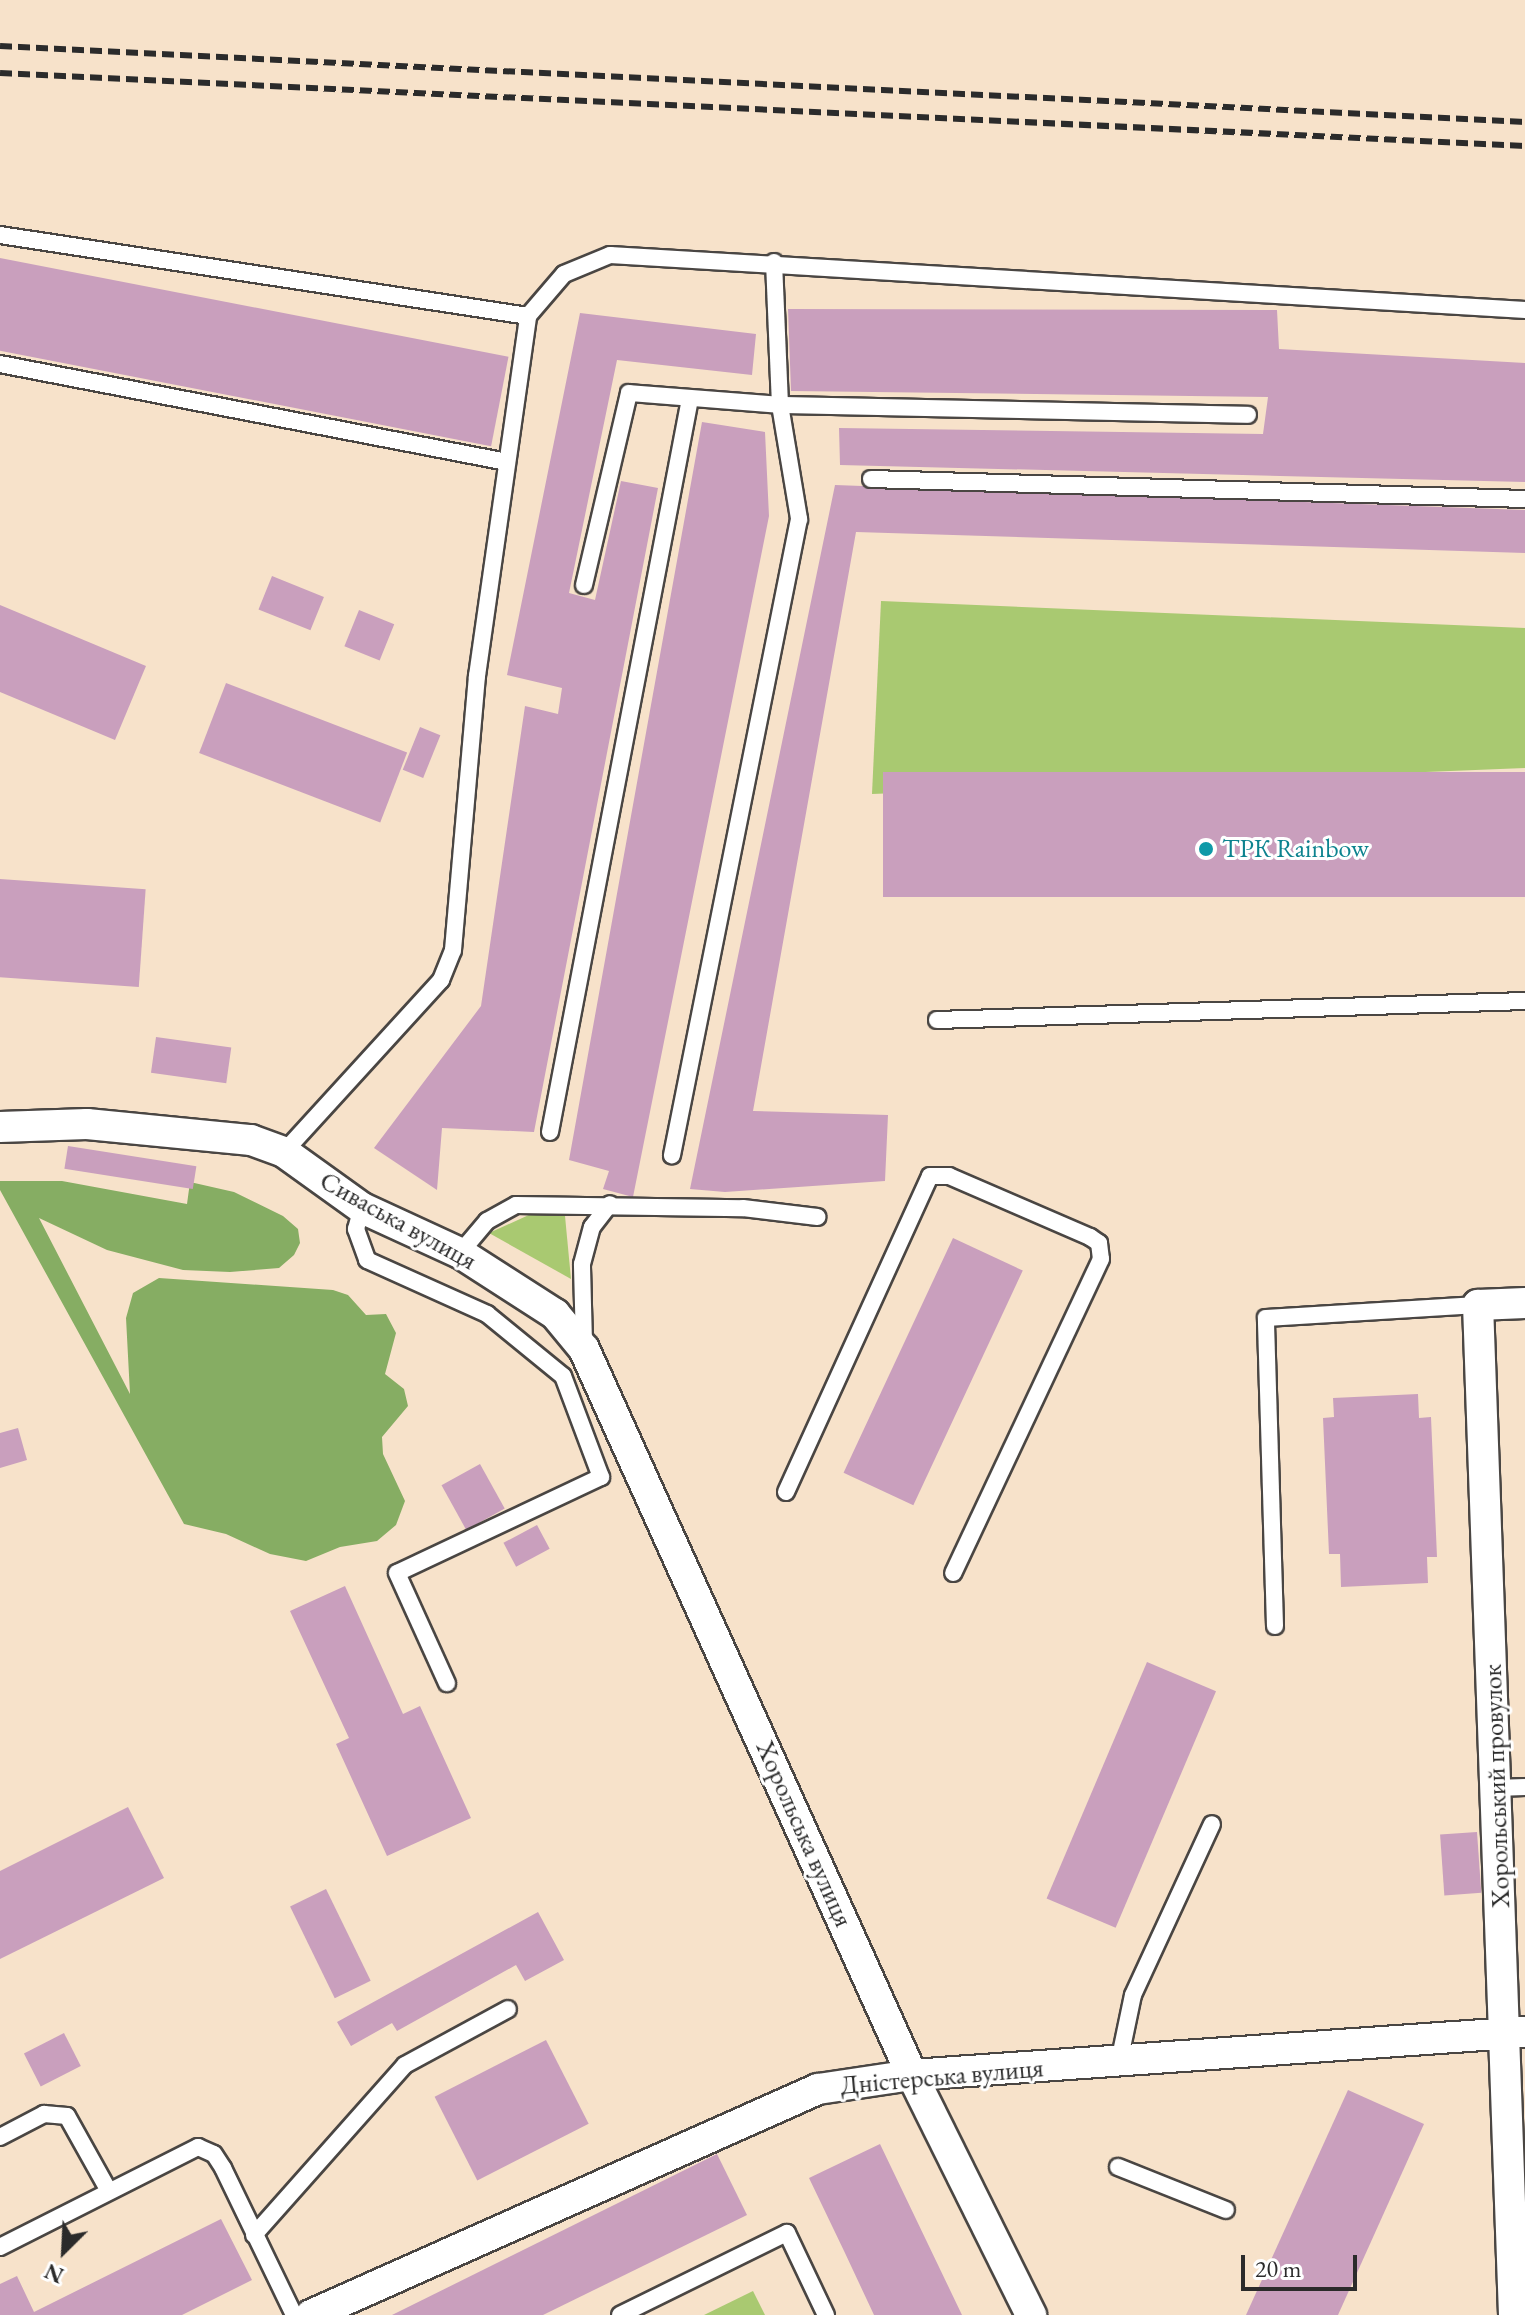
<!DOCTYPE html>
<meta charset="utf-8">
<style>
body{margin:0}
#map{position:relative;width:1525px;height:2315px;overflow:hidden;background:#f7e2ca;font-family:"EB Garamond",serif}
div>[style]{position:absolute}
.green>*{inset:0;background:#a9c971}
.forest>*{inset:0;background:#86ad63}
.building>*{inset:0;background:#c99fbd;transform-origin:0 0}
.roads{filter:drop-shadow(2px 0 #4a4643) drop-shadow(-2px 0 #4a4643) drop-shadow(0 2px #4a4643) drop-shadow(0 -2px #4a4643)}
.lane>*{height:16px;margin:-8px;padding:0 8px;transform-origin:8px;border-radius:8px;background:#fff}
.street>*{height:30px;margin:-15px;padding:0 15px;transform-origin:15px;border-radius:15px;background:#fff}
.rail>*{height:6px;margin-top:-3px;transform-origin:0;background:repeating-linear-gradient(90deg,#2b2b2b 0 12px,transparent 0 18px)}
.dots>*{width:22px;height:22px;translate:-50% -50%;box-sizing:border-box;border:4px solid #fff;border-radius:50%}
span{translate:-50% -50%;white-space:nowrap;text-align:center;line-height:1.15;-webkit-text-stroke:6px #fff;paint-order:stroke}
.culture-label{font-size:26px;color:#0d838f}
.left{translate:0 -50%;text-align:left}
.street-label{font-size:26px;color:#2b2b2b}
.north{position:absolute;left:24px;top:2211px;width:80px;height:80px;-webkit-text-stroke:6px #fff;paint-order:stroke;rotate:204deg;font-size:22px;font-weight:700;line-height:32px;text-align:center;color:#2b2b2b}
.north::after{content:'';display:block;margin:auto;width:28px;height:36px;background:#2b2b2b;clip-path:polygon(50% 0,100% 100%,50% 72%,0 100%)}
.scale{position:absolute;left:1241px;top:2255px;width:116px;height:36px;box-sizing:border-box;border:4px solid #2b2b2b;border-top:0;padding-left:10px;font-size:24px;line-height:28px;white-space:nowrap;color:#2b2b2b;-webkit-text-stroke:6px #fff;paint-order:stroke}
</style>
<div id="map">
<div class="green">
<i style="clip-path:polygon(881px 601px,1525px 628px,1525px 768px,872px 794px)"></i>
<i style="clip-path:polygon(531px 1214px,565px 1216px,571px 1279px,489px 1233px)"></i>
<i style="clip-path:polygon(753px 2291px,765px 2315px,704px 2315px)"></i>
</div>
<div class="forest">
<i style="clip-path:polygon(0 1181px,62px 1181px,187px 1204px,190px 1182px,234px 1192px,283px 1216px,298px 1229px,300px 1243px,294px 1255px,279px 1268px,230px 1272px,183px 1270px,107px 1250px,39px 1218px,130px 1394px,126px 1318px,133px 1293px,159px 1278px,333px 1290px,348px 1295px,366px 1315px,386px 1314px,396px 1333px,385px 1374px,404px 1389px,408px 1406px,382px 1437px,383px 1454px,405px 1501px,396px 1525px,377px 1541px,340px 1547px,306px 1561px,270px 1554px,226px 1534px,184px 1524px,0 1190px)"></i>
</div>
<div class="building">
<i style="left:0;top:258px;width:518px;height:91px;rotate:11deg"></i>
<i style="clip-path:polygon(788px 309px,1277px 310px,1279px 349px,1525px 363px,1525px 482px,840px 465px,839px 428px,1263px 434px,1268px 397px,791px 391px)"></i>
<i style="clip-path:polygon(580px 313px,756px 334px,752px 375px,617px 360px,569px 593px,595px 600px,621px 481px,658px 488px,534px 1132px,442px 1128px,437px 1190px,374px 1148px,481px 1006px,525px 706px,558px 714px,562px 688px,507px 675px)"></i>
<i style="clip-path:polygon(702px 422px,765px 432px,769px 516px,633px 1197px,603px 1189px,609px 1171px,569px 1160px)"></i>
<i style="clip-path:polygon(835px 485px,1525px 510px,1525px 553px,856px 532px,753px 1111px,888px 1115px,885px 1181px,725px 1192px,690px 1189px)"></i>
<i style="left:272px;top:576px;width:56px;height:36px;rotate:22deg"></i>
<i style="clip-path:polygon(0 605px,146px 666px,115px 740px,0 692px)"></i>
<i style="left:359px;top:610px;width:38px;height:39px;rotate:22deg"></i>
<i style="left:226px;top:683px;width:194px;height:75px;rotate:21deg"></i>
<i style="left:420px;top:727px;width:22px;height:46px;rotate:22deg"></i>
<i style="left:1525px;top:772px;width:125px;height:642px;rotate:90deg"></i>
<i style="left:0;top:879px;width:146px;height:98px;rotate:4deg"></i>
<i style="left:156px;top:1037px;width:76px;height:36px;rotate:8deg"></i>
<i style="left:68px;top:1146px;width:130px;height:23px;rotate:9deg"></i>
<i style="left:953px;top:1238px;width:77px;height:259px;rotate:25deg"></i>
<i style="clip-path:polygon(1418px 1394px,1419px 1418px,1431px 1417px,1437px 1557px,1427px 1557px,1428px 1583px,1341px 1587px,1340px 1554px,1329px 1554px,1323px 1418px,1334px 1417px,1333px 1398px)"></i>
<i style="clip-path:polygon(18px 1428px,27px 1460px,0 1468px,0 1433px)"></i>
<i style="left:480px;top:1464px;width:51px;height:44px;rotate:61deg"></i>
<i style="left:537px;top:1525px;width:27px;height:38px;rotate:62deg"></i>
<i style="clip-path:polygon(345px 1586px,403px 1714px,420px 1706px,471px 1818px,387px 1856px,336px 1744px,349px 1738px,290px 1611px)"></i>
<i style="left:1147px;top:1662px;width:75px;height:257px;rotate:23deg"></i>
<i style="clip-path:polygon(128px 1807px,164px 1878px,0 1959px,0 1871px)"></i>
<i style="left:1477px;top:1832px;width:61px;height:37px;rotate:86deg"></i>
<i style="left:326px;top:1889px;width:102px;height:40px;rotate:64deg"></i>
<i style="clip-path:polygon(538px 1912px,564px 1960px,525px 1981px,516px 1965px,397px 2031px,392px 2023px,351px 2046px,337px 2022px)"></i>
<i style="left:64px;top:2033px;width:37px;height:45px;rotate:63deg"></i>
<i style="left:546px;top:2040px;width:94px;height:125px;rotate:63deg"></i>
<i style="clip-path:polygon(1348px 2090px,1424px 2124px,1338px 2315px,1246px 2315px)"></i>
<i style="clip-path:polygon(880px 2144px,962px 2315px,874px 2315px,845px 2253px,809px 2178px)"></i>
<i style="clip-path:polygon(717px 2154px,747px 2215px,543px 2315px,392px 2315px)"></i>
<i style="clip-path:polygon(221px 2219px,252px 2280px,182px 2315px,0 2315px,0 2284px,17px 2276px,34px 2312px)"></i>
</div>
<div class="roads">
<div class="lane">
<i style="left:0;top:235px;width:534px;rotate:8.72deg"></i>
<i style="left:774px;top:262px;width:143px;rotate:87.6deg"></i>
<i style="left:780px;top:405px;width:468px;rotate:1.2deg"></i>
<i style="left:0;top:364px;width:516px;rotate:10.94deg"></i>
<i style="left:871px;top:479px;width:654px;rotate:1.75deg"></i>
<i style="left:584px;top:585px;width:197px;rotate:-76.8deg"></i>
<i style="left:629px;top:393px;width:151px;rotate:4.5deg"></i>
<i style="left:780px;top:405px;width:116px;rotate:80.5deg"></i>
<i style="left:799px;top:519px;width:649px;rotate:101.29deg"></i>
<i style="left:937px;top:1020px;width:588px;rotate:-1.85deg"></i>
<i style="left:550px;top:1132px;width:746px;rotate:-79.19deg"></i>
<i style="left:284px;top:1152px;width:233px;rotate:-47.6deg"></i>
<i style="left:441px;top:980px;width:32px;rotate:-68deg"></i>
<i style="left:453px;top:950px;width:275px;rotate:-85deg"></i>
<i style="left:477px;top:676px;width:364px;rotate:-81.9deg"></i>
<i style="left:528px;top:316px;width:55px;rotate:-49.4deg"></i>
<i style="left:564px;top:274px;width:50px;rotate:-22.4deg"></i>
<i style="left:610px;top:255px;width:917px;rotate:3.44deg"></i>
<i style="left:362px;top:1208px;width:22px;rotate:106deg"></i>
<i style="left:356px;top:1229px;width:33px;rotate:70deg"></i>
<i style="left:367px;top:1260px;width:132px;rotate:24.2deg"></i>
<i style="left:487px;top:1314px;width:98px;rotate:39.2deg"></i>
<i style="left:563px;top:1376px;width:108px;rotate:69.4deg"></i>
<i style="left:601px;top:1477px;width:225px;rotate:154.8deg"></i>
<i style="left:397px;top:1573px;width:121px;rotate:65.6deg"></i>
<i style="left:460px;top:1253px;width:42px;rotate:-49.8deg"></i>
<i style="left:487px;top:1221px;width:33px;rotate:-29deg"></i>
<i style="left:516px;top:1205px;width:227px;rotate:0.8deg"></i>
<i style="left:743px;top:1208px;width:75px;rotate:6.9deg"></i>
<i style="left:584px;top:1343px;width:79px;rotate:-91.5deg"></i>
<i style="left:582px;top:1264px;width:38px;rotate:-75deg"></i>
<i style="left:592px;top:1227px;width:29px;rotate:-52deg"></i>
<i style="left:786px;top:1492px;width:347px;rotate:-65.5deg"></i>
<i style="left:930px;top:1176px;width:19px"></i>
<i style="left:949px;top:1176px;width:154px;rotate:23.4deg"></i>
<i style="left:1090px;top:1237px;width:11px;rotate:34deg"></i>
<i style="left:1099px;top:1243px;width:16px;rotate:83deg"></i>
<i style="left:1101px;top:1259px;width:347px;rotate:115.2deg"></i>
<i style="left:1275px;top:1626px;width:308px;rotate:-91.7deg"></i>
<i style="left:1266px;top:1318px;width:212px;rotate:-3.5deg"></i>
<i style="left:1495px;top:1788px;width:30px;rotate:-2deg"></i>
<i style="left:1119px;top:2062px;width:68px;rotate:-78.2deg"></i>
<i style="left:1133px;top:1995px;width:188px;rotate:-65.2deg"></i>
<i style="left:0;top:2137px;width:50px;rotate:-27.6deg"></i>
<i style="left:44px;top:2114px;width:23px;rotate:5deg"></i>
<i style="left:67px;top:2116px;width:86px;rotate:60.8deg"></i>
<i style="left:1118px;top:2167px;width:116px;rotate:21.7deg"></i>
<i style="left:254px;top:2235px;width:227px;rotate:-48.4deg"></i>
<i style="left:405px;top:2065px;width:117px;rotate:-28.5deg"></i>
<i style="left:0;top:2247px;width:222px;rotate:-26.8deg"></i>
<i style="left:198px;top:2147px;width:17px;rotate:24deg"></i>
<i style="left:214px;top:2154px;width:17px;rotate:57deg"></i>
<i style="left:223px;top:2168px;width:163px;rotate:64.2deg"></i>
<i style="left:620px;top:2315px;width:186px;rotate:-26.2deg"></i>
<i style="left:787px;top:2233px;width:91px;rotate:64.6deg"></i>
</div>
<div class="street">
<i style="left:0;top:1127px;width:87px;rotate:-2deg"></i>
<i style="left:87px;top:1124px;width:165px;rotate:5.6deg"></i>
<i style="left:251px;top:1140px;width:35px;rotate:20deg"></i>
<i style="left:284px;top:1152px;width:96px;rotate:35.7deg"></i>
<i style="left:362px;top:1208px;width:108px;rotate:24.7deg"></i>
<i style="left:460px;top:1253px;width:113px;rotate:32.7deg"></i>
<i style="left:555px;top:1314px;width:45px;rotate:50.4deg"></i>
<i style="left:584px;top:1349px;width:797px;rotate:65.69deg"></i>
<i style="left:912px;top:2075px;width:268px;rotate:63.6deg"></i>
<i style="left:311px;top:2315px;width:555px;rotate:-24.03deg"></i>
<i style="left:818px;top:2089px;width:95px;rotate:-8.5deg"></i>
<i style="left:912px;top:2075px;width:615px;rotate:-4.01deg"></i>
<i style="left:1514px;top:2315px;width:1011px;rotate:-92.04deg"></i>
<i style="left:1478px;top:1305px;width:47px;rotate:-2.4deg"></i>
</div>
</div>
<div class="rail">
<i style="left:0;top:46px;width:1527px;rotate:2.85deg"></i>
<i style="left:0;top:73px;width:1527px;rotate:2.74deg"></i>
</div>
<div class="dots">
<i style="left:1206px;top:849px;background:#0f9aa8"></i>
</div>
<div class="culture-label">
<span class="left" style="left:1222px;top:849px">ТРК Rainbow</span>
</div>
<div class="street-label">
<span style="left:398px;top:1221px;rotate:29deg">Сиваська вулиця</span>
<span style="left:1497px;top:1786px;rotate:-92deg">Хорольський провулок</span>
<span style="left:804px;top:1834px;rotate:66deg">Хорольська вулиця</span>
<span style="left:942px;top:2077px;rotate:-5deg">Дністерська вулиця</span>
</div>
<div class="north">N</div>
<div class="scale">20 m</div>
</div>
